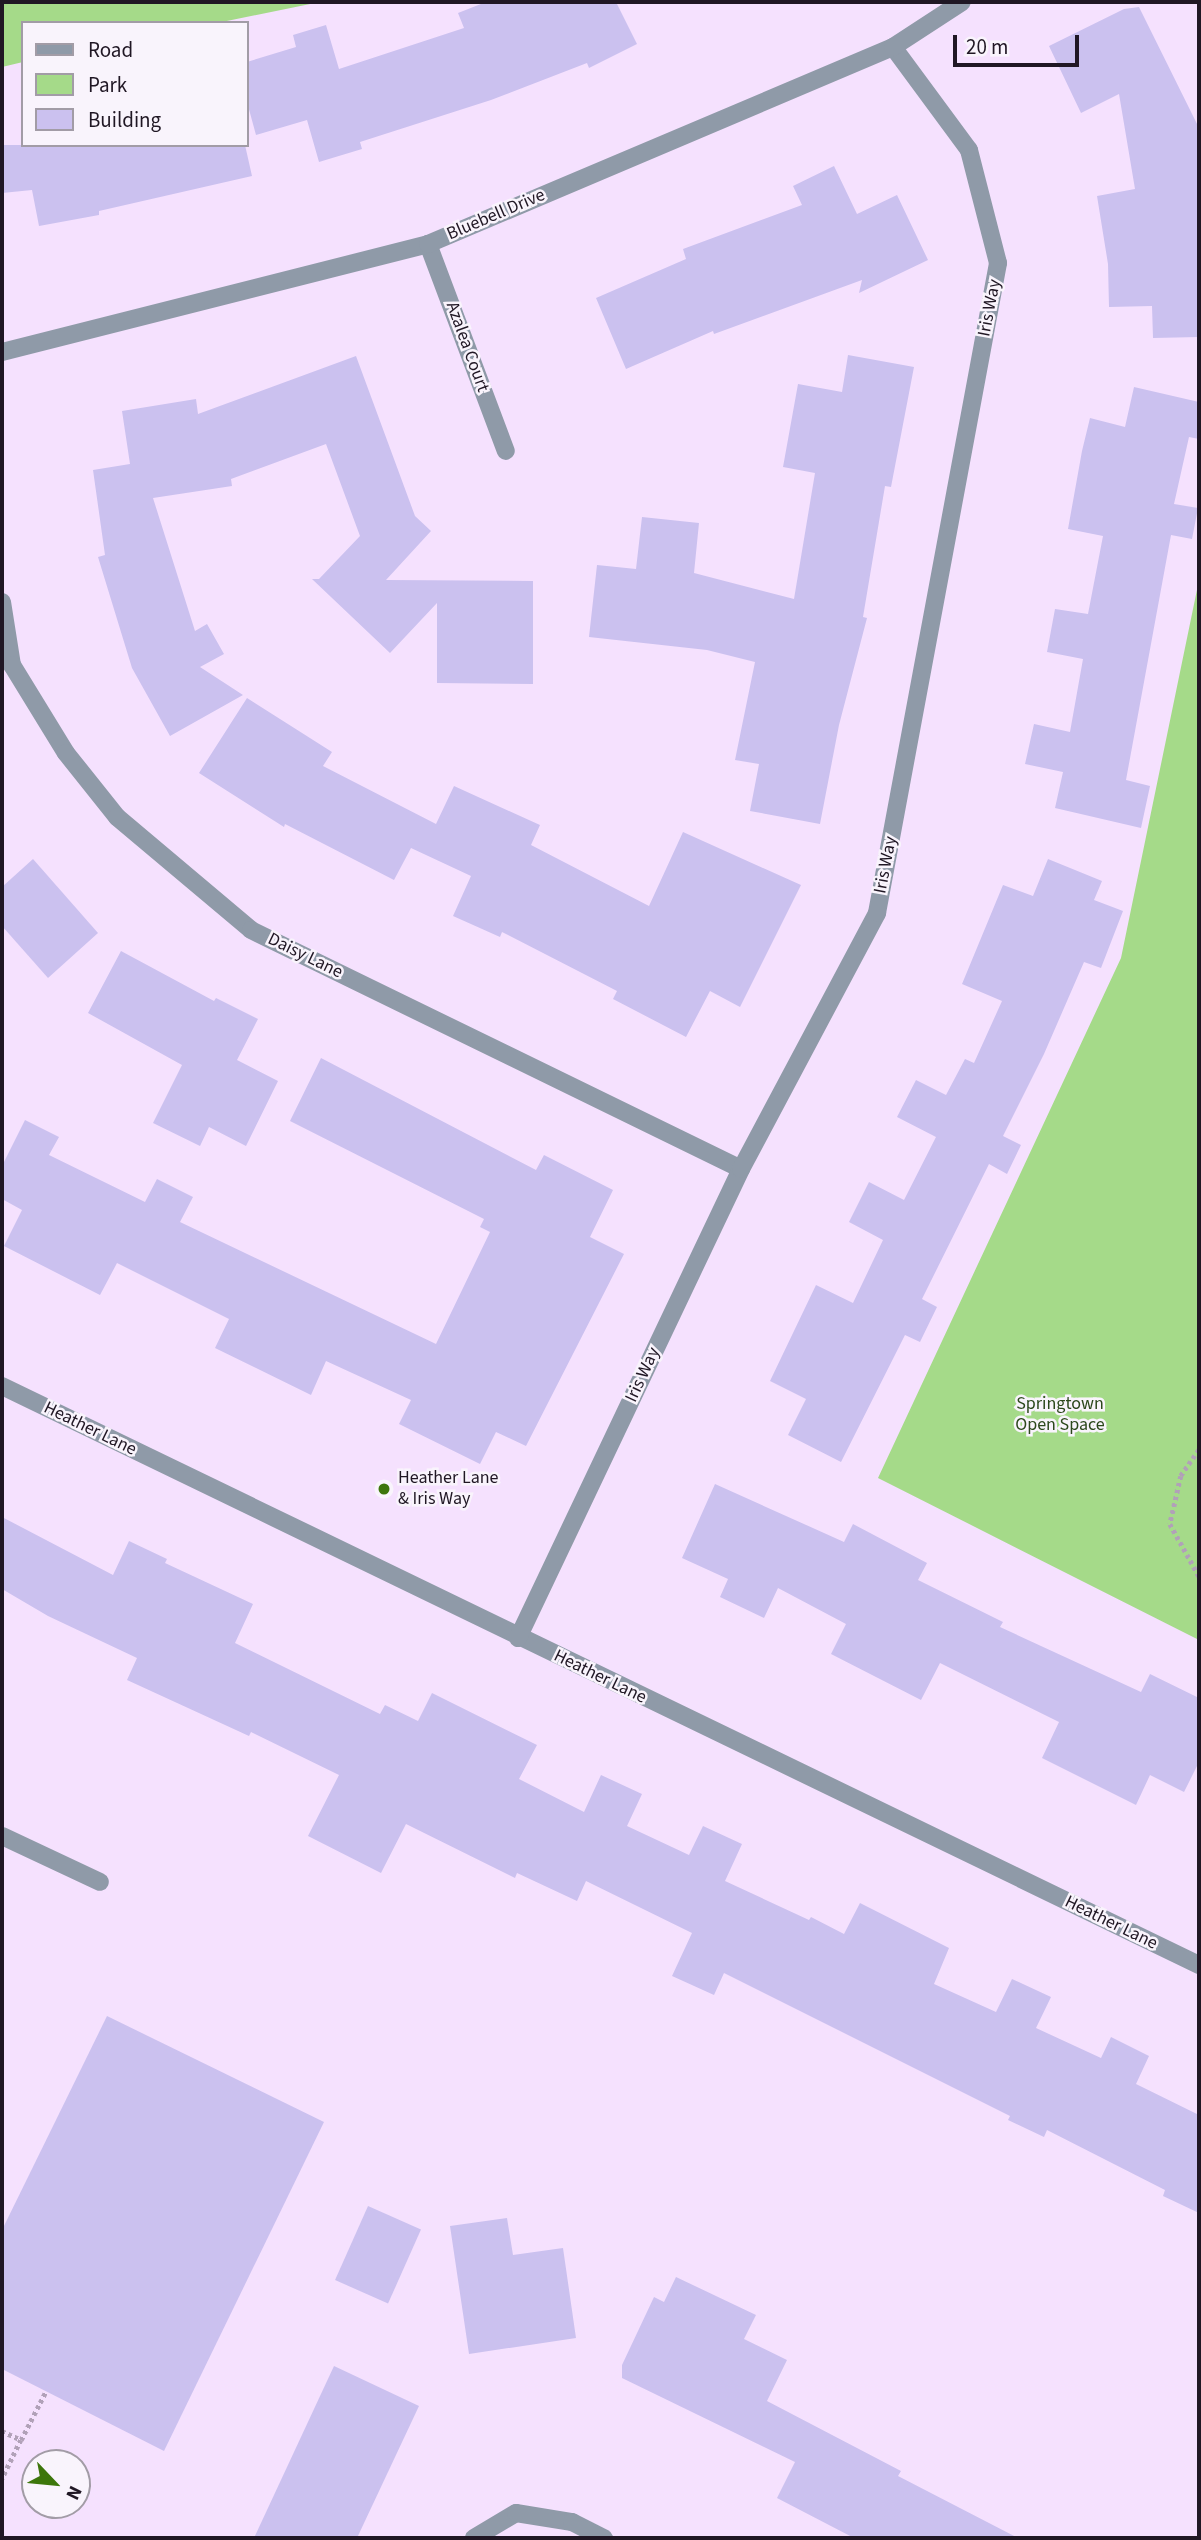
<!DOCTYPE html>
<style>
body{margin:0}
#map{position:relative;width:1201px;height:2540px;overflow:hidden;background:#f5e1fe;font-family:"Source Sans 3",sans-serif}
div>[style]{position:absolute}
.green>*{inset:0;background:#a5da89}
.building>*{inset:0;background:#cbc1ef;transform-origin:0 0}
.path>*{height:4.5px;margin-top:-2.25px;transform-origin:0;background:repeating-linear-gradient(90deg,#b1a1b8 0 3.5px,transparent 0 7px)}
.service>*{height:18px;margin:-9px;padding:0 9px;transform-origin:9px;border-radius:9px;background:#8f9aa8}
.minor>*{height:18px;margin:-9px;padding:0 9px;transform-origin:9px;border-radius:9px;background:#8f9aa8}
.tertiary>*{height:18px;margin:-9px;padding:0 9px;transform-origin:9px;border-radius:9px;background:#8f9aa8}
.dots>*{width:19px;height:19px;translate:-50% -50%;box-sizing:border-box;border:4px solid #f9f4fc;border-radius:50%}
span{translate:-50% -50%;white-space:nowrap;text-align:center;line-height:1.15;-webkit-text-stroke:5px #f9f4fc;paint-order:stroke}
.street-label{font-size:18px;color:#201724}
.park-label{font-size:18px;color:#2c481c}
.poi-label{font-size:18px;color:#201724}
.left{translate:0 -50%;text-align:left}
.frame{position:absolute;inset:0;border:4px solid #201724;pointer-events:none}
.legend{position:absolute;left:21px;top:21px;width:228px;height:126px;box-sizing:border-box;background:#f9f4fc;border:2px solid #a29ca6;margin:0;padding:9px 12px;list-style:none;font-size:21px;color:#201724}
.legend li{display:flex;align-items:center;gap:14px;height:35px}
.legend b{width:35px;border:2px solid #a29ca6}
.north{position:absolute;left:21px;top:2449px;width:70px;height:70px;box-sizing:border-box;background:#f9f4fc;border:2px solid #a29ca6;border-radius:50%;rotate:116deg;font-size:19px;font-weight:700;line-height:28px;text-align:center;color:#201724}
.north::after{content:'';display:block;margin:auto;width:24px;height:32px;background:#3d760b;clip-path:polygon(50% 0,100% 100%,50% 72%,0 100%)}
.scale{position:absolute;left:953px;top:35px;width:126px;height:32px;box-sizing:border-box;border:4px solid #201724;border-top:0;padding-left:9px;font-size:21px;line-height:24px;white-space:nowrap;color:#201724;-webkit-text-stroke:5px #f9f4fc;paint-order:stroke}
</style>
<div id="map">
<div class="green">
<i style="clip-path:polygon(2px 2px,320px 2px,217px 23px,23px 23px,23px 62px,2px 67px)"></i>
<i style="clip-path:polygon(1199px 580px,1199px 1640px,878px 1478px,1121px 958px)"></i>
</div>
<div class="building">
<i style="clip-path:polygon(486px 2px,616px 2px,637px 44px,589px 68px,587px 63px,491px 100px,360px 142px,362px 149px,319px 162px,307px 120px,256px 135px,247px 102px,247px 62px,296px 47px,293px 35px,326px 25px,339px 69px,464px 28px,458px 13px)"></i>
<i style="clip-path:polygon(1139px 7px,1199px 128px,1199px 337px,1153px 338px,1152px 306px,1109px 307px,1108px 264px,1097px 196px,1135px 189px,1119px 94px,1081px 113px,1049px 46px,1124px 9px)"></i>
<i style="clip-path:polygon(2px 145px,245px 145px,252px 176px,99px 211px,99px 215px,39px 226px,32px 190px,2px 193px)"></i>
<i style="clip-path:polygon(834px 166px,857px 214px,897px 195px,928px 260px,859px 293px,862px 280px,714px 334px,713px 331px,626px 369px,596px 298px,686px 259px,683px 249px,802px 205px,793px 186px)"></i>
<i style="clip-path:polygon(848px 355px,914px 367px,891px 487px,885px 486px,863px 617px,867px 618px,839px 725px,820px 824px,750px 811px,759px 764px,735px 760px,755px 662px,707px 650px,589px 637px,597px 565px,636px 569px,642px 517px,699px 523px,694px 573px,794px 599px,815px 473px,783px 467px,798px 384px,842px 392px)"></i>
<i style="clip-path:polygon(356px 356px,415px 516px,431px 531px,386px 580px,533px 581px,533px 684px,437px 683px,437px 603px,390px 653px,312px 579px,319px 579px,360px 536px,326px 444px,231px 479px,232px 486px,153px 498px,195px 631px,207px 624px,224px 654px,200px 667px,243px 695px,170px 736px,132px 668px,98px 557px,105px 555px,93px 470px,130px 464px,122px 411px,196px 399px,198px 414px)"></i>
<i style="clip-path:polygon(1134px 387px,1199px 402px,1199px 439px,1189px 437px,1174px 504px,1198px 508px,1192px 539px,1171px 535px,1126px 780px,1150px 786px,1141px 828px,1055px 808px,1063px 772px,1025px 764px,1034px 724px,1070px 732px,1083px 659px,1047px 652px,1055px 609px,1088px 614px,1103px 536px,1068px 529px,1082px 451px,1090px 418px,1125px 427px)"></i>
<i style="clip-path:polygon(247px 698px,332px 752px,323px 766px,436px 824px,454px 786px,540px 825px,531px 845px,649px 906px,683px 832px,801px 885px,740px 1007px,710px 991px,686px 1037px,613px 999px,617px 991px,502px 932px,500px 937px,453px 916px,471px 876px,411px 848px,394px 880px,285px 824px,284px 827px,199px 773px)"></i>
<i style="clip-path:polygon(33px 859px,98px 933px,48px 978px,2px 926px,2px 887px)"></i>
<i style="clip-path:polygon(1048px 859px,1102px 881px,1094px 900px,1123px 911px,1101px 968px,1084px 962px,1044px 1054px,1003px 1136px,1021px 1145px,1007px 1174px,989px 1164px,922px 1299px,937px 1307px,920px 1342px,905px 1335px,841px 1462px,788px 1435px,806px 1399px,770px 1381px,816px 1285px,853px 1303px,883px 1240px,849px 1222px,869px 1182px,904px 1200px,936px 1137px,897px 1117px,916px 1080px,946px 1095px,965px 1059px,974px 1063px,1002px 1001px,962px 984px,1003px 885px,1033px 896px)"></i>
<i style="clip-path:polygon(121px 951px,214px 1001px,216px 998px,258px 1019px,237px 1060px,278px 1081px,246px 1146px,209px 1127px,200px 1146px,153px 1123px,182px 1065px,88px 1013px)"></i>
<i style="clip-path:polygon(321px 1058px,536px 1170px,544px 1155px,613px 1190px,590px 1237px,624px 1254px,526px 1446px,496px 1432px,480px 1464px,399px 1424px,411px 1400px,326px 1361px,311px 1395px,215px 1348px,229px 1319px,117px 1263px,100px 1295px,4px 1246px,22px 1210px,2px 1199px,2px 1166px,25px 1120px,59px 1137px,49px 1155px,145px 1202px,157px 1179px,193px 1197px,180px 1222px,436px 1344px,490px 1232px,480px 1227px,484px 1219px,290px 1121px)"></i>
<i style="clip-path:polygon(715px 1484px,844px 1542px,853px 1524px,927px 1563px,918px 1580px,1003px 1622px,1000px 1627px,1141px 1692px,1150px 1674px,1199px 1698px,1199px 1762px,1184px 1792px,1150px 1775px,1136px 1805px,1042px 1758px,1059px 1722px,940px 1663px,921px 1700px,831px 1654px,846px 1624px,778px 1588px,764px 1618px,720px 1597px,728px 1579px,682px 1558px)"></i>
<i style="clip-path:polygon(2px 1517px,113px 1575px,129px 1541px,167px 1559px,165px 1563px,253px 1604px,235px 1643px,380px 1714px,385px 1705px,418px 1721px,432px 1693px,537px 1745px,519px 1779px,584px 1812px,601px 1775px,642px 1794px,627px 1826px,689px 1855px,703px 1826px,742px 1844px,725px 1881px,809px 1920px,811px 1917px,844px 1934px,860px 1903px,949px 1948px,934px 1984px,996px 2012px,1012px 1979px,1051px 1997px,1036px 2028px,1101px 2058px,1111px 2037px,1149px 2056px,1136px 2084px,1199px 2115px,1199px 2213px,1163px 2196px,1165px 2190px,1047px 2130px,1044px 2137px,1008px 2120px,1010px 2116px,724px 1973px,714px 1995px,672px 1976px,692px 1933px,586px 1881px,577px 1901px,517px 1873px,515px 1878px,406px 1824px,381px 1873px,308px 1836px,339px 1775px,251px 1732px,249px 1736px,127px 1680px,137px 1658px,48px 1616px,2px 1589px)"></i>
<i style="clip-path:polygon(107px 2016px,324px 2122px,164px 2451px,2px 2369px,2px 2230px)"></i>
<i style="left:368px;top:2206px;width:58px;height:81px;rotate:24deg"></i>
<i style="clip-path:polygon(507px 2218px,513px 2255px,563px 2248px,576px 2338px,469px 2354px,450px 2226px)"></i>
<i style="clip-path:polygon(676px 2277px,756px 2315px,744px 2339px,787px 2360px,767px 2401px,901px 2471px,898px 2476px,1018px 2538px,854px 2538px,777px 2498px,795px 2462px,622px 2378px,622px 2365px,654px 2297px,664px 2302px)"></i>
<i style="clip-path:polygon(334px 2366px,419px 2406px,357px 2538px,254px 2538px)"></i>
</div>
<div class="path">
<i style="left:1199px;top:1450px;width:32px;rotate:125deg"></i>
<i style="left:1181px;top:1476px;width:49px;rotate:102.9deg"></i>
<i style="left:1170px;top:1524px;width:60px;rotate:60.9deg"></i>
<i style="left:2px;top:2431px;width:21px;rotate:25deg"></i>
<i style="left:21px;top:2440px;width:43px;rotate:116deg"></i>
<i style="left:21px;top:2440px;width:55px;rotate:-63deg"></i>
</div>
<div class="service">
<i style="left:2px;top:1836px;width:108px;rotate:25.1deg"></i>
</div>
<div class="minor">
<i style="left:428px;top:244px;width:221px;rotate:69.4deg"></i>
<i style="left:2px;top:602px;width:64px;rotate:81deg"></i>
<i style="left:12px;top:665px;width:103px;rotate:58.5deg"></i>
<i style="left:66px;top:753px;width:82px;rotate:51.4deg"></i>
<i style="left:117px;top:817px;width:175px;rotate:40.1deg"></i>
<i style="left:251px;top:930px;width:545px;rotate:26deg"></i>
<i style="left:2px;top:1386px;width:1330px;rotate:25.81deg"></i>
<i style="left:518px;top:1638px;width:519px;rotate:-64.57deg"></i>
<i style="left:741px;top:1169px;width:290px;rotate:-62deg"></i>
<i style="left:877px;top:913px;width:661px;rotate:-79.45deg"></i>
<i style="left:998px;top:263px;width:117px;rotate:-104.4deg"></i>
<i style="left:969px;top:150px;width:128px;rotate:-126.4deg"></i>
<i style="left:474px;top:2538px;width:49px;rotate:-30.8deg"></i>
<i style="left:516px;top:2513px;width:57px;rotate:9.1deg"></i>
<i style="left:572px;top:2522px;width:36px;rotate:27deg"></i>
</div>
<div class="tertiary">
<i style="left:2px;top:352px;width:439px;rotate:-14.2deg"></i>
<i style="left:428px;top:244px;width:505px;rotate:-22.96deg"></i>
<i style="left:893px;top:47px;width:82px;rotate:-33.1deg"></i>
</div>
<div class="dots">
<i style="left:384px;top:1489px;background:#3d760b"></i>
</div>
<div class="street-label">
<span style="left:496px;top:215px;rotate:-23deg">Bluebell Drive</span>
<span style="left:990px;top:308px;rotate:-79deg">Iris Way</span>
<span style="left:467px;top:347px;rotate:70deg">Azalea Court</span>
<span style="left:886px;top:865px;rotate:-79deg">Iris Way</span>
<span style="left:305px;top:956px;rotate:26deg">Daisy Lane</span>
<span style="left:643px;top:1375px;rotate:-65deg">Iris Way</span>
<span style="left:90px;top:1429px;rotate:26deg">Heather Lane</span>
<span style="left:600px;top:1677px;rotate:26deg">Heather Lane</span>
<span style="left:1111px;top:1923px;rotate:26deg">Heather Lane</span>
</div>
<div class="park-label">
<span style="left:1060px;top:1415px">Springtown<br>Open Space</span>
</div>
<div class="poi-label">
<span class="left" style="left:398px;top:1489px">Heather Lane<br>&amp; Iris Way</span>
</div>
<div class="frame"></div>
<ul class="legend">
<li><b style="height:9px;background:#8f9aa8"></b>Road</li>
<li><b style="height:19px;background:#a5da89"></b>Park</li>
<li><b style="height:19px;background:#cbc1ef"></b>Building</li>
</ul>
<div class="north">N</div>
<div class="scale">20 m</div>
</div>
